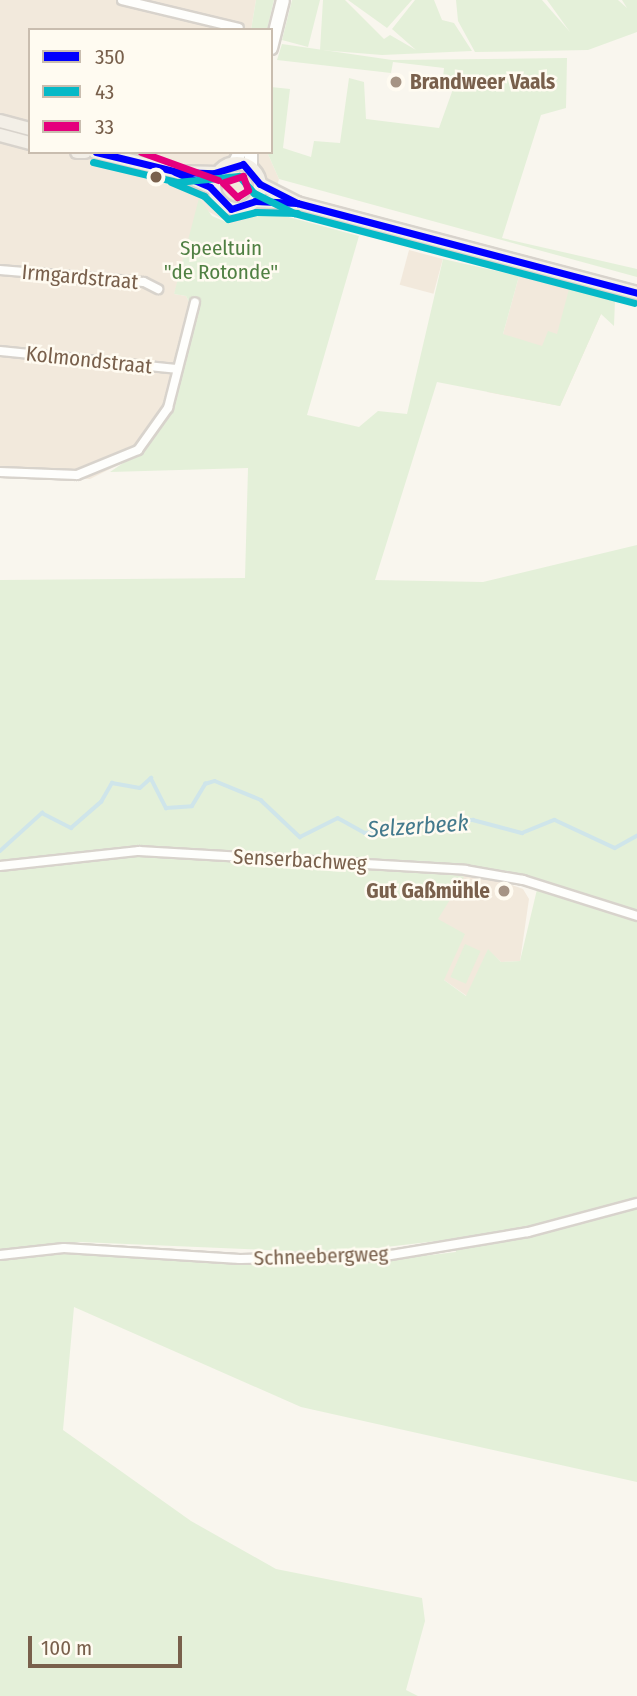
<!DOCTYPE html>
<meta charset="utf-8">
<style>
body{margin:0}
#map{position:relative;width:637px;height:1696px;overflow:hidden;background:#f9f6ee;font-family:"Fira Sans Condensed",sans-serif}
div>[style]{position:absolute}
.residential>*{inset:0;background:#f2e9dc;transform-origin:0 0}
.green>*{inset:0;background:#e4f0d9;transform-origin:0 0}
.stream>*{height:3.5px;margin:-1.75px;padding:0 1.75px;transform-origin:1.75px;border-radius:1.75px;background:#cfe5ea}
.roads{filter:drop-shadow(2px 0 #d8d3cc) drop-shadow(-2px 0 #d8d3cc) drop-shadow(0 2px #d8d3cc) drop-shadow(0 -2px #d8d3cc)}
.minor>*{height:8px;margin:-4px;padding:0 4px;transform-origin:4px;border-radius:4px;background:#fefefc}
.secondary>*{height:12px;margin:-6px;padding:0 6px;transform-origin:6px;border-radius:6px;background:#fefefc}
.primary>*{height:12px;margin:-6px;padding:0 6px;transform-origin:6px;border-radius:6px;background:#f3efe7}
.primary>.ring{margin:-6px;padding:0;box-sizing:content-box;background:none;border:12px solid #f3efe7;border-radius:50%}
.bus-1>*{height:7px;margin:-3.5px;padding:0 3.5px;transform-origin:3.5px;border-radius:3.5px;background:#00f}
.bus-2>*{height:7px;margin:-3.5px;padding:0 3.5px;transform-origin:3.5px;border-radius:3.5px;background:#06b9c7}
.bus-3>*{height:7px;margin:-3.5px;padding:0 3.5px;transform-origin:3.5px;border-radius:3.5px;background:#e5007d}
.dots>*{width:19px;height:19px;translate:-50% -50%;box-sizing:border-box;border:4px solid #fffbf1;border-radius:50%}
span{translate:-50% -50%;white-space:nowrap;text-align:center;line-height:1.15;-webkit-text-stroke:5px #fffbf1;paint-order:stroke}
.poi-label{font-size:21px;color:#79604c;font-weight:700}
.left{translate:0 -50%;text-align:left}
.right{translate:-100% -50%;text-align:right}
.park-label{font-size:21px;color:#508043}
.street-label{font-size:21px;color:#79604c}
.water-label{font-size:23px;color:#447a8d;font-style:italic}
.legend{position:absolute;left:28px;top:28px;width:245px;height:126px;box-sizing:border-box;background:#fffbf1;border:2px solid #c9bdaf;margin:0;padding:9px 12px;list-style:none;font-size:21px;color:#79604c}
.legend li{display:flex;align-items:center;gap:14px;height:35px}
.legend b{width:35px;border:2px solid #c9bdaf}
.scale{position:absolute;left:28px;top:1636px;width:154px;height:32px;box-sizing:border-box;border:4px solid #79604c;border-top:0;padding-left:9px;font-size:21px;line-height:24px;white-space:nowrap;color:#79604c;-webkit-text-stroke:5px #fffbf1;paint-order:stroke}
</style>
<div id="map">
<div class="residential">
<i style="clip-path:polygon(0 0,256px 0,251px 30px,30px 30px,30px 152px,267px 152px,279px 179px,270px 212px,249px 222px,231px 224px,204px 209px,174px 294px,186px 296px,196px 315px,167px 418px,140px 454px,90px 479px,0 476px)"></i>
<i style="left:409px;top:250px;width:35px;height:36px;rotate:15deg"></i>
<i style="clip-path:polygon(519px 276px,569px 289px,601px 314px,560px 406px,487px 392px)"></i>
<i style="clip-path:polygon(450px 872px,485px 875px,523px 889px,529px 899px,520px 961px,501px 962px,488px 950px,467px 996px,444px 980px,424px 919px)"></i>
</div>
<div class="green">
<i style="clip-path:polygon(256px 0,274px 0,267px 30px,251px 30px)"></i>
<i style="clip-path:polygon(292px 0,320px 0,308px 47px,282px 40px)"></i>
<i style="clip-path:polygon(323px 0,345px 0,384px 39px,390px 35px,416px 50px,392px 29px,415px 0,434px 0,442px 20px,454px 23px,472px 51px,382px 55px,320px 50px)"></i>
<i style="clip-path:polygon(348px 0,412px 0,387px 28px)"></i>
<i style="clip-path:polygon(456px 0,542px 0,570px 32px,547px 0,618px 0,627px 8px,622px 0,637px 0,637px 32px,588px 50px,475px 52px,458px 21px)"></i>
<i style="clip-path:polygon(282px 44px,392px 60px,567px 58px,566px 108px,541px 115px,502px 238px,637px 269px,637px 277px,279px 179px,267px 152px,271px 87px,290px 89px,283px 148px,311px 157px,314px 141px,340px 143px,349px 78px,364px 82px,366px 119px,439px 128px,453px 89px,442px 88px,444px 68px,393px 62px,391px 73px,277px 60px)"></i>
<i style="clip-path:polygon(evenodd,199px 198px,212px 216px,231px 224px,270px 212px,359px 236px,307px 415px,359px 427px,378px 411px,407px 414px,443px 259px,519px 276px,503px 334px,542px 346px,548px 331px,557px 334px,569px 289px,615px 300px,614px 326px,601px 314px,560px 406px,437px 382px,375px 580px,483px 582px,637px 545px,637px 1482px,301px 1407px,74px 1307px,63px 1430px,191px 1521px,276px 1569px,422px 1598px,425px 1621px,406px 1690px,418px 1696px,0 1696px,0 1257px,61px 1250px,355px 1264px,456px 1252px,454px 1239px,335px 1253px,80px 1242px,0 1250px,0 580px,245px 578px,248px 468px,110px 472px,148px 446px,175px 397px,196px 315px,186px 296px,174px 294px,199px 198px,455px 864px,539px 881px,520px 961px,501px 962px,488px 949px,466px 996px,444px 980px,465px 934px,438px 919px,464px 877px,450px 872px,455px 864px)"></i>
<i style="left:465px;top:944px;width:17px;height:36px;rotate:24deg"></i>
</div>
<div class="stream">
<i style="left:0;top:851px;width:57px;rotate:-42.1deg"></i>
<i style="left:42px;top:813px;width:33px;rotate:27deg"></i>
<i style="left:71px;top:828px;width:40px;rotate:-41deg"></i>
<i style="left:101px;top:802px;width:22px;rotate:-60deg"></i>
<i style="left:112px;top:783px;width:28px;rotate:10deg"></i>
<i style="left:140px;top:788px;width:15px;rotate:-42deg"></i>
<i style="left:151px;top:778px;width:34px;rotate:63deg"></i>
<i style="left:166px;top:808px;width:26px;rotate:-4deg"></i>
<i style="left:192px;top:806px;width:26px;rotate:-59deg"></i>
<i style="left:205px;top:784px;width:10px;rotate:-17deg"></i>
<i style="left:215px;top:781px;width:50px;rotate:22.4deg"></i>
<i style="left:261px;top:800px;width:54px;rotate:43.5deg"></i>
<i style="left:300px;top:837px;width:42px;rotate:-26.6deg"></i>
<i style="left:338px;top:818px;width:31px;rotate:29deg"></i>
<i style="left:365px;top:833px;width:109px;rotate:-6.9deg"></i>
<i style="left:473px;top:820px;width:51px;rotate:14.9deg"></i>
<i style="left:522px;top:833px;width:35px;rotate:-22deg"></i>
<i style="left:555px;top:820px;width:66px;rotate:25deg"></i>
<i style="left:615px;top:848px;width:25px;rotate:-29deg"></i>
</div>
<div class="roads">
<div class="minor">
<i style="left:122px;top:0;width:120px;rotate:13.5deg"></i>
<i style="left:0;top:270px;width:144px;rotate:4.8deg"></i>
<i style="left:144px;top:282px;width:16px;rotate:27deg"></i>
<i style="left:0;top:351px;width:178px;rotate:5.8deg"></i>
<i style="left:0;top:472px;width:77px;rotate:2.2deg"></i>
<i style="left:77px;top:475px;width:66px;rotate:-22.3deg"></i>
<i style="left:138px;top:450px;width:52px;rotate:-54.5deg"></i>
<i style="left:168px;top:408px;width:109px;rotate:-75.7deg"></i>
<i style="left:0;top:866px;width:140px;rotate:-6.2deg"></i>
<i style="left:139px;top:851px;width:327px;rotate:3.3deg"></i>
<i style="left:465px;top:870px;width:59px;rotate:9.8deg"></i>
<i style="left:523px;top:880px;width:120px;rotate:17.5deg"></i>
<i style="left:0;top:1255px;width:64px;rotate:-6.2deg"></i>
<i style="left:64px;top:1248px;width:176px;rotate:3.6deg"></i>
<i style="left:240px;top:1259px;width:145px;rotate:-1.2deg"></i>
<i style="left:385px;top:1256px;width:145px;rotate:-9.5deg"></i>
<i style="left:528px;top:1232px;width:113px;rotate:-14.9deg"></i>
</div>
<div class="secondary">
<i style="left:271px;top:48px;width:49px;rotate:-76deg"></i>
<i style="left:234px;top:164px;width:13px;rotate:-63deg"></i>
<i style="left:251px;top:168px;width:16px;rotate:-90deg"></i>
</div>
<div class="primary">
<i style="left:0;top:121px;width:31px;rotate:15deg"></i>
<i style="left:0;top:135px;width:31px;rotate:15deg"></i>
<i style="left:77px;top:152px;width:8px"></i>
<i style="left:95px;top:152px;width:85px;rotate:13.5deg"></i>
<i style="left:178px;top:172px;width:40px;rotate:25deg"></i>
<i class="ring" style="left:214px;top:163px;width:34px;height:34px"></i>
<i style="left:178px;top:172px;width:41px;rotate:1.4deg"></i>
<i style="left:260px;top:184px;width:42px;rotate:27.2deg"></i>
<i style="left:255px;top:201px;width:42px;rotate:2.7deg"></i>
<i style="left:297px;top:203px;width:352px;rotate:14.8deg"></i>
</div>
</div>
<div class="bus-1">
<i style="left:96px;top:152px;width:84px;rotate:13.7deg"></i>
<i style="left:178px;top:172px;width:36px;rotate:2deg"></i>
<i style="left:214px;top:173px;width:30px;rotate:-17deg"></i>
<i style="left:243px;top:164px;width:26px;rotate:50deg"></i>
<i style="left:260px;top:184px;width:42px;rotate:27.2deg"></i>
<i style="left:297px;top:203px;width:352px;rotate:14.8deg"></i>
<i style="left:175px;top:172px;width:38px;rotate:23deg"></i>
<i style="left:210px;top:187px;width:30px;rotate:46deg"></i>
<i style="left:231px;top:209px;width:25px;rotate:-18deg"></i>
<i style="left:255px;top:201px;width:42px;rotate:2.7deg"></i>
</div>
<div class="bus-2">
<i style="left:93px;top:162px;width:86px;rotate:13.4deg"></i>
<i style="left:177px;top:182px;width:62px;rotate:-5.5deg"></i>
<i style="left:239px;top:176px;width:23px;rotate:49deg"></i>
<i style="left:254px;top:193px;width:45px;rotate:26.6deg"></i>
<i style="left:294px;top:213px;width:352px;rotate:14.8deg"></i>
<i style="left:171px;top:182px;width:36px;rotate:23deg"></i>
<i style="left:204px;top:196px;width:33px;rotate:44deg"></i>
<i style="left:228px;top:219px;width:29px;rotate:-14deg"></i>
<i style="left:256px;top:212px;width:41px;rotate:1.4deg"></i>
</div>
<div class="bus-3">
<i style="left:141px;top:152px;width:82px;rotate:20deg"></i>
<i style="left:223px;top:183px;width:20px;rotate:45deg"></i>
<i style="left:237px;top:197px;width:13px;rotate:-32deg"></i>
<i style="left:248px;top:190px;width:15px;rotate:-110deg"></i>
<i style="left:243px;top:176px;width:20px;rotate:162deg"></i>
</div>
<div class="dots">
<i style="left:396px;top:82px;background:#a69485"></i>
<i style="left:156px;top:177px;background:#79604c"></i>
<i style="left:504px;top:891px;background:#a69485"></i>
</div>
<div class="poi-label">
<span class="left" style="left:410px;top:82px">Brandweer Vaals</span>
<span class="right" style="left:490px;top:891px">Gut Gaßmühle</span>
</div>
<div class="park-label">
<span style="left:221px;top:260px">Speeltuin<br>"de Rotonde"</span>
</div>
<div class="street-label">
<span style="left:80px;top:277px;rotate:5deg">Irmgardstraat</span>
<span style="left:89px;top:360px;rotate:6deg">Kolmondstraat</span>
<span style="left:300px;top:860px;rotate:3deg">Senserbachweg</span>
<span style="left:321px;top:1256px;rotate:-2deg">Schneebergweg</span>
</div>
<div class="water-label">
<span style="left:418px;top:826px;rotate:-4deg">Selzerbeek</span>
</div>
<ul class="legend">
<li><b style="height:9px;background:#00f"></b>350</li>
<li><b style="height:9px;background:#06b9c7"></b>43</li>
<li><b style="height:9px;background:#e5007d"></b>33</li>
</ul>
<div class="scale">100 m</div>
</div>
